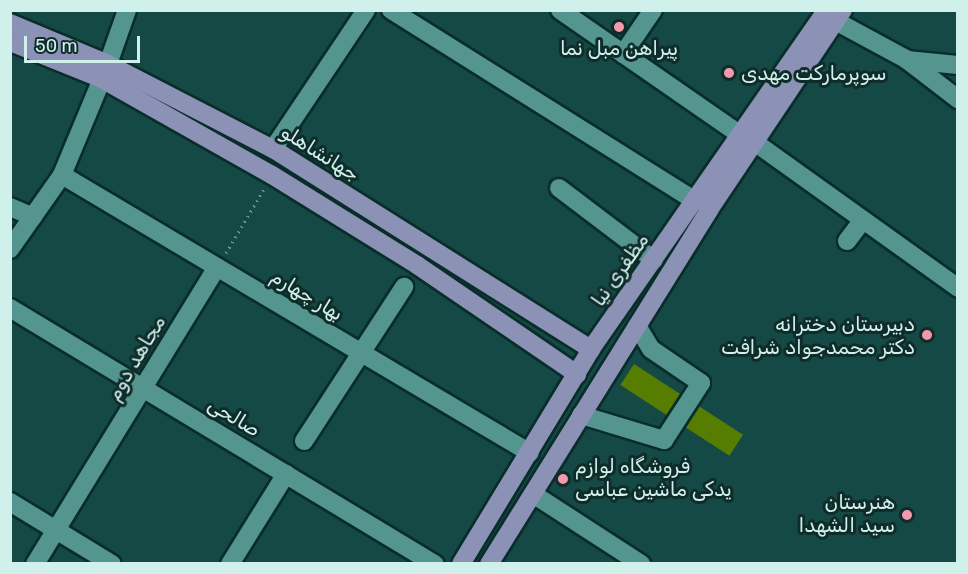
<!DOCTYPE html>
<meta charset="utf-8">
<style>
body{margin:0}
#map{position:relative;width:968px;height:574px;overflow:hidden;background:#154945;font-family:Rubik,"Noto Naskh Arabic",sans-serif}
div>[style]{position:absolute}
.building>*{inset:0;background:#567c00;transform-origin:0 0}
.path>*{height:3px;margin-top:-1.5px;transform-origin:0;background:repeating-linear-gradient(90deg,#6a9591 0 1.5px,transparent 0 6px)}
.roads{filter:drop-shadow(2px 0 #092d2a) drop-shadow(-2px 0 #092d2a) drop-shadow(0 2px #092d2a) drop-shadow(0 -2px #092d2a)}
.minor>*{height:18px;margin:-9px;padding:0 9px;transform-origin:9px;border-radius:9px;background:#54968f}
.major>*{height:18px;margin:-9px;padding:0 9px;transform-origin:9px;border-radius:9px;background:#8b92b5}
.dots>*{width:16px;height:16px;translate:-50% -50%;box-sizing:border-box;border:3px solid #102c2a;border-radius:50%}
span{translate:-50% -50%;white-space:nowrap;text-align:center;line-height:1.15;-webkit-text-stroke:6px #102c2a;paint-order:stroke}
.poi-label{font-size:20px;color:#d0f0ec}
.left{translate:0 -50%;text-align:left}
.right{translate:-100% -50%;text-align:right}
.street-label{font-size:20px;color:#d0f0ec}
.frame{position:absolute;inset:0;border:12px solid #d0f0ec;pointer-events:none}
.scale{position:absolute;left:24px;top:36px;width:116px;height:27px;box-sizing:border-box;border:3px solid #d0f0ec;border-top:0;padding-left:8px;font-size:18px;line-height:21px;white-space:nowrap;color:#d0f0ec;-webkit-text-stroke:4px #102c2a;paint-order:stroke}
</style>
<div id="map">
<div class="building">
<i style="left:634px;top:364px;width:130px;height:25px;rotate:33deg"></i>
</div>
<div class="path">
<i style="left:226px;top:253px;width:74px;rotate:-59.3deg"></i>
</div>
<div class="roads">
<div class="minor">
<i style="left:391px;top:10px;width:360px;rotate:32.1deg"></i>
<i style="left:560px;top:10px;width:209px;rotate:34.7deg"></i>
<i style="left:843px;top:25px;width:72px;rotate:28.4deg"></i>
<i style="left:906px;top:59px;width:66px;rotate:37.6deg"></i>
<i style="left:623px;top:54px;width:53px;rotate:-55.7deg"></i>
<i style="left:907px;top:60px;width:51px;rotate:5.6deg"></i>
<i style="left:108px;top:64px;width:57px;rotate:-70.6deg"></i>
<i style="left:760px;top:146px;width:244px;rotate:35.6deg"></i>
<i style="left:273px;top:149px;width:167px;rotate:-56.2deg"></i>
<i style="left:62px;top:175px;width:544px;rotate:30.71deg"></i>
<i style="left:559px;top:188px;width:119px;rotate:37.2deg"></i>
<i style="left:10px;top:207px;width:25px;rotate:23deg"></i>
<i style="left:847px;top:241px;width:26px;rotate:-53deg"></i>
<i style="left:10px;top:249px;width:90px;rotate:-54.9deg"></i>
<i style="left:62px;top:175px;width:104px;rotate:-67.4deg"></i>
<i style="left:10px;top:308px;width:496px;rotate:31.1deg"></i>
<i style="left:581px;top:415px;width:87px;rotate:16.8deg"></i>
<i style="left:664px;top:440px;width:68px;rotate:-57deg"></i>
<i style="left:701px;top:383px;width:60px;rotate:-145.8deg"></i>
<i style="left:651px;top:349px;width:27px;rotate:-121deg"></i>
<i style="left:304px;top:441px;width:184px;rotate:-57deg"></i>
<i style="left:533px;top:494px;width:129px;rotate:32.9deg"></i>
<i style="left:10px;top:502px;width:119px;rotate:31.3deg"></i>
<i style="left:35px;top:564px;width:348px;rotate:-58.5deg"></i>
<i style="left:230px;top:564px;width:106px;rotate:-58.1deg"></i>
</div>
<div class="major">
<i style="left:10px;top:23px;width:106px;rotate:22.7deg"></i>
<i style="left:108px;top:64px;width:186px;rotate:27.3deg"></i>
<i style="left:273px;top:149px;width:376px;rotate:32.2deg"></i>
<i style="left:10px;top:42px;width:99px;rotate:21.9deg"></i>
<i style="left:102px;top:79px;width:195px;rotate:29.5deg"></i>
<i style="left:272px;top:175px;width:171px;rotate:31.8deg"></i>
<i style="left:417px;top:265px;width:194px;rotate:34.3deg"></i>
<i style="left:461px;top:564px;width:251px;rotate:-58.8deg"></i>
<i style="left:591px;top:349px;width:413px;rotate:-55.2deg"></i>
<i style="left:489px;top:564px;width:417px;rotate:-58.1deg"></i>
<i style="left:709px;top:210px;width:241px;rotate:-56.2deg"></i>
</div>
</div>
<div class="dots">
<i style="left:619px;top:27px;background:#f39aaa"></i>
<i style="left:729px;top:73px;background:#f39aaa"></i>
<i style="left:927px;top:335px;background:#f39aaa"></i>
<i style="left:563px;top:479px;background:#f39aaa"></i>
<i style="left:907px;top:515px;background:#f39aaa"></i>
</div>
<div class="poi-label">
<span style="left:619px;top:48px">پیراهن مبل نما</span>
<span class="left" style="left:741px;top:73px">سوپرمارکت مهدی</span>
<span class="right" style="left:915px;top:336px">دبیرستان دخترانه<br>دکتر محمدجواد شرافت</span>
<span class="left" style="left:575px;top:478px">فروشگاه لوازم<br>یدکی ماشین عباسی</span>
<span class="right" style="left:895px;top:514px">هنرستان<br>سید الشهدا</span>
</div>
<div class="street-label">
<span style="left:320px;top:153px;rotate:32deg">جهانشاهلو</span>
<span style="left:620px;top:270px;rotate:-55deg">مظفری نیا</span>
<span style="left:307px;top:295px;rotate:31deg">بهار چهارم</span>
<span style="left:136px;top:358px;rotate:-59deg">مجاهد دوم</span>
<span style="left:234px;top:417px;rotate:31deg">صالحی</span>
</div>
<div class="frame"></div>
<div class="scale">50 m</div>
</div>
